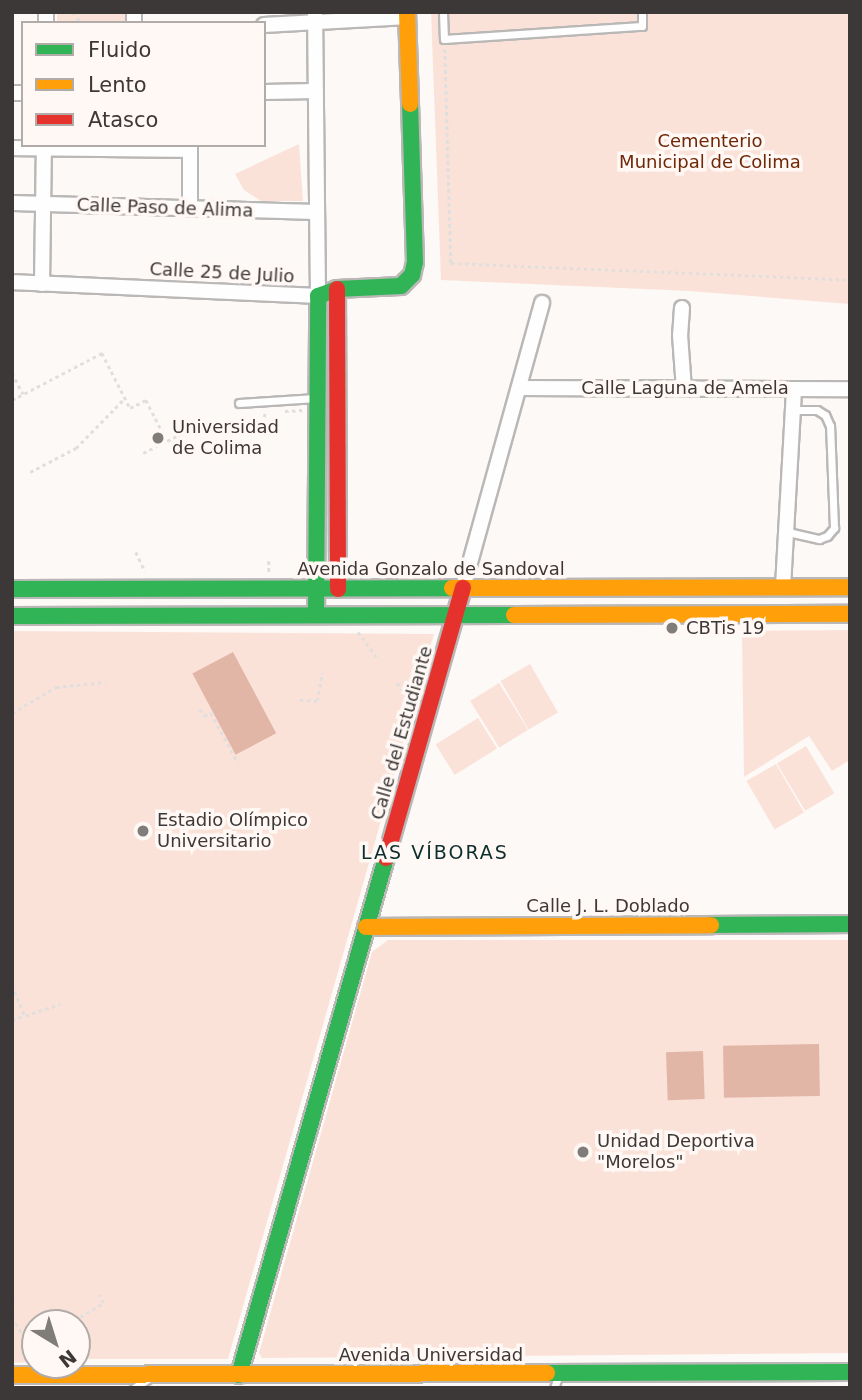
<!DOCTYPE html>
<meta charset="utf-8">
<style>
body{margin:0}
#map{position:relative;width:862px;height:1400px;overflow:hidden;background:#fdf9f7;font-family:"DejaVu Sans",sans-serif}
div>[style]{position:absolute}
.green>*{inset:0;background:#fbe2d9;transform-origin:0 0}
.water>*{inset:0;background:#e2b6a6;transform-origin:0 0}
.path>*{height:2.5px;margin-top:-1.25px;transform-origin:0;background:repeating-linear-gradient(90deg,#e0dfde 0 3.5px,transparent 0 7px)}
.roads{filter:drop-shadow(2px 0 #bab8b7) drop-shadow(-2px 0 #bab8b7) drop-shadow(0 2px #bab8b7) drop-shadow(0 -2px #bab8b7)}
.lane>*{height:7px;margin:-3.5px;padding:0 3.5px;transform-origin:3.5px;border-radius:3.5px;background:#fffefe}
.street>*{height:14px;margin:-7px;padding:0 7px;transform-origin:7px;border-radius:7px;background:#fffefe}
.fast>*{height:16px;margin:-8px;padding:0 8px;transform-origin:8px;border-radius:8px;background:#30b455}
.slow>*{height:16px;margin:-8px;padding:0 8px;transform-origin:8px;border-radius:8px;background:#ff9f0a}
.jam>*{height:16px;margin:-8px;padding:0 8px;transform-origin:8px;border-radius:8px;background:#e5322d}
.dots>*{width:19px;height:19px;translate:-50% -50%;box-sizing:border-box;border:4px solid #fff8f5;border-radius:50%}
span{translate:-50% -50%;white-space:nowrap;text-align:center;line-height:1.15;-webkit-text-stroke:7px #fff8f5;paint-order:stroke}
.park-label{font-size:18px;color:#702707}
.street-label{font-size:18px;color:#3b3837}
.poi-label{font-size:18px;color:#3b3837}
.left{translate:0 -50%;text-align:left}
.neighbourhood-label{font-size:19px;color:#0c2f2d;letter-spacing:2px}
.frame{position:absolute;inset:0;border:14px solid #3b3837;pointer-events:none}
.legend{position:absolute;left:21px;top:21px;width:245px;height:126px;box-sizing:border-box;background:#fff8f5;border:2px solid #b1aba9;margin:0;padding:9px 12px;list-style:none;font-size:21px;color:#3b3837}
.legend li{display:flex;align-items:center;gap:14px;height:35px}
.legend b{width:35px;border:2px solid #b1aba9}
.north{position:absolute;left:21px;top:1309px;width:70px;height:70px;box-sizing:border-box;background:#fff8f5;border:2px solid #b1aba9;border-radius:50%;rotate:142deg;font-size:19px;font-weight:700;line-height:28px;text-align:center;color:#3b3837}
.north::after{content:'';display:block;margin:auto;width:24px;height:32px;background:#7f7c7a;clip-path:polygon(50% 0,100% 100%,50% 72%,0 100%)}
</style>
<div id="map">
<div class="green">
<i style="left:57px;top:12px;width:74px;height:11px"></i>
<i style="clip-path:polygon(431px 12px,850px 12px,850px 304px,689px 291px,441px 280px)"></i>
<i style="clip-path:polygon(299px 144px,303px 201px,261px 201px,244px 190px,235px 174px)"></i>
<i style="clip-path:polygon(850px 630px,850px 760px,832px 771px,809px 736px,744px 777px,742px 631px)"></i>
<i style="clip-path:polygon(12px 631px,434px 634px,228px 1359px,77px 1359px,77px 1323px,35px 1323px,35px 1362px,12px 1363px)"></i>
<i style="left:530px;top:664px;width:56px;height:34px;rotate:60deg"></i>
<i style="left:499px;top:683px;width:55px;height:34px;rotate:58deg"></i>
<i style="left:478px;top:718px;width:36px;height:50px;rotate:58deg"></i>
<i style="left:806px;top:746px;width:55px;height:34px;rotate:59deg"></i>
<i style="left:776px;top:764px;width:56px;height:34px;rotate:60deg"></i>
<i style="clip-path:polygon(388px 940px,850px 940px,850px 1353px,262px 1358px,259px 1353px,372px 952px)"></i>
</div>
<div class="water">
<i style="left:233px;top:652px;width:92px;height:46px;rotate:62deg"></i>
<i style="left:819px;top:1044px;width:52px;height:96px;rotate:89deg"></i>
<i style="left:703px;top:1051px;width:48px;height:37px;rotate:88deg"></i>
</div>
<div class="path">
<i style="left:73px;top:12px;width:14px;rotate:54deg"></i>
<i style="left:445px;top:49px;width:214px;rotate:88.4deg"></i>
<i style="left:451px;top:263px;width:399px;rotate:2.4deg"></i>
<i style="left:12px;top:373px;width:24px;rotate:62deg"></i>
<i style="left:12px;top:400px;width:102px;rotate:-27.6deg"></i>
<i style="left:102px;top:353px;width:62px;rotate:63deg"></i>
<i style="left:130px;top:408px;width:18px;rotate:-27deg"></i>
<i style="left:146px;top:400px;width:46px;rotate:62.9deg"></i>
<i style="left:167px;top:441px;width:16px;rotate:-27deg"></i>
<i style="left:181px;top:434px;width:83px;rotate:-7deg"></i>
<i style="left:263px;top:424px;width:12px;rotate:-81deg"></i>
<i style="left:285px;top:411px;width:18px;rotate:-3deg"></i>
<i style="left:179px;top:435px;width:15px;rotate:62deg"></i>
<i style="left:143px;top:453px;width:27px;rotate:-27deg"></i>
<i style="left:30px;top:472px;width:52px;rotate:-27.6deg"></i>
<i style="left:76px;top:448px;width:70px;rotate:-45.6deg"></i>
<i style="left:136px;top:552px;width:21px;rotate:65deg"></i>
<i style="left:269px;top:561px;width:11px;rotate:90deg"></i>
<i style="left:358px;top:632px;width:31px;rotate:53deg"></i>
<i style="left:397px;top:683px;width:26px;rotate:51deg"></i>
<i style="left:300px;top:700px;width:17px;rotate:3deg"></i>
<i style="left:317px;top:701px;width:29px;rotate:-80deg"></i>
<i style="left:200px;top:709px;width:8px;rotate:60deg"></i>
<i style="left:204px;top:716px;width:8px;rotate:-23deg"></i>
<i style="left:211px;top:713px;width:57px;rotate:61.6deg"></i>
<i style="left:12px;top:713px;width:51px;rotate:-30.6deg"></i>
<i style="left:56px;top:687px;width:50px;rotate:-5.7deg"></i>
<i style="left:12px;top:985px;width:34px;rotate:67deg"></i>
<i style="left:12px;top:1020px;width:51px;rotate:-18.4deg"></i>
<i style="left:12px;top:1298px;width:3px;rotate:18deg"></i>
<i style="left:12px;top:1317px;width:44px;rotate:58.8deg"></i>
<i style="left:80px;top:1317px;width:27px;rotate:-31deg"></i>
<i style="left:103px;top:1303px;width:9px;rotate:-117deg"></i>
</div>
<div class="roads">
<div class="lane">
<i style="left:443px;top:12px;width:27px;rotate:88deg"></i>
<i style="left:444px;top:39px;width:198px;rotate:-3.8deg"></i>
<i style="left:642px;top:26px;width:14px;rotate:-90deg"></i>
<i style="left:239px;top:403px;width:77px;rotate:-3.7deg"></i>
<i style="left:788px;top:532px;width:32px;rotate:13deg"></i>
<i style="left:819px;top:539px;width:9px;rotate:-21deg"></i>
<i style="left:827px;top:536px;width:11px;rotate:-49deg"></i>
<i style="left:834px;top:528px;width:102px;rotate:-92.2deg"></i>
<i style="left:830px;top:426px;width:12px;rotate:-114deg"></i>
<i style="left:825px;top:415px;width:9px;rotate:-148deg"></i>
<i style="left:817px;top:410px;width:24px;rotate:180deg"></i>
<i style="left:134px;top:1388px;width:17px;rotate:-33deg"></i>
<i style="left:554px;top:1388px;width:15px;rotate:-70deg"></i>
</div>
<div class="street">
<i style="left:46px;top:23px;width:11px;rotate:-90deg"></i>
<i style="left:134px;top:23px;width:11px;rotate:-90deg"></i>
<i style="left:264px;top:25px;width:144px;rotate:-3.2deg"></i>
<i style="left:264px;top:92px;width:52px;rotate:-1.1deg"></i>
<i style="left:12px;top:93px;width:11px"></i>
<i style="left:12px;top:148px;width:178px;rotate:0.6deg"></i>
<i style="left:12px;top:203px;width:305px;rotate:1.7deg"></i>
<i style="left:190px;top:208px;width:63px;rotate:-90deg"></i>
<i style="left:12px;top:282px;width:306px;rotate:2.6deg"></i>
<i style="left:318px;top:296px;width:284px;rotate:-90.6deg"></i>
<i style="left:42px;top:284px;width:139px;rotate:-89.2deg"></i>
<i style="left:682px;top:308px;width:27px;rotate:94deg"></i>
<i style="left:680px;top:335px;width:54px;rotate:85.8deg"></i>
<i style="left:521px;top:388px;width:329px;rotate:0.2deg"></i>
<i style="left:783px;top:587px;width:198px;rotate:-86.8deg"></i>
<i style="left:463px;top:588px;width:296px;rotate:-74.5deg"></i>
</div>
<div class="fast">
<i style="left:12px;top:589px;width:440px;rotate:-0.1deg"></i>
<i style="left:316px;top:615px;width:319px;rotate:-89.6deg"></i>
<i style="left:318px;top:296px;width:20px;rotate:-20deg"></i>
<i style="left:337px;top:289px;width:64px;rotate:-2.7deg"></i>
<i style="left:401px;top:286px;width:16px;rotate:-45deg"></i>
<i style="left:412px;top:275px;width:13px;rotate:-77deg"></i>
<i style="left:415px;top:262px;width:158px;rotate:-91.8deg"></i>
<i style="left:12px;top:616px;width:502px;rotate:-0.11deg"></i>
<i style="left:711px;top:925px;width:139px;rotate:-0.4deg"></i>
<i style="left:547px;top:1373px;width:303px;rotate:-0.2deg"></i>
<i style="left:239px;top:1375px;width:537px;rotate:-74.13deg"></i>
</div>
<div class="slow">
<i style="left:407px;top:12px;width:92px;rotate:88.1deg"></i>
<i style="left:452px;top:588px;width:398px;rotate:-0.1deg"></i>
<i style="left:514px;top:615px;width:336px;rotate:-0.2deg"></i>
<i style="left:366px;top:927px;width:345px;rotate:-0.3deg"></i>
<i style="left:12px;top:1375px;width:535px;rotate:-0.21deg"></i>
</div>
<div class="jam">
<i style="left:337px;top:289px;width:300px;rotate:89.8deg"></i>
<i style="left:386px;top:858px;width:281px;rotate:-74.1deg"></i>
</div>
</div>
<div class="dots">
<i style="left:158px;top:438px;background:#7f7c7a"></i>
<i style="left:672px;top:628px;background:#7f7c7a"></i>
<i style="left:143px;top:831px;background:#7f7c7a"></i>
<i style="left:583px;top:1152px;background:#7f7c7a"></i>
</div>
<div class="park-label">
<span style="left:710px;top:152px">Cementerio<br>Municipal de Colima</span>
</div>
<div class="street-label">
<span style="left:165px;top:208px;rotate:2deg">Calle Paso de Alima</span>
<span style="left:222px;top:273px;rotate:3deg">Calle 25 de Julio</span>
<span style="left:685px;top:388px">Calle Laguna de Amela</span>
<span style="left:431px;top:569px">Avenida Gonzalo de Sandoval</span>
<span style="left:402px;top:733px;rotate:-74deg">Calle del Estudiante</span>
<span style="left:608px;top:906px">Calle J. L. Doblado</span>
<span style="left:431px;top:1355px">Avenida Universidad</span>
</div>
<div class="poi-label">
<span class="left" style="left:172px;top:438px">Universidad<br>de Colima</span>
<span class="left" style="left:686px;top:628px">CBTis 19</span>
<span class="left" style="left:157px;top:831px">Estadio Olímpico<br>Universitario</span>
<span class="left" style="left:597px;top:1152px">Unidad Deportiva<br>"Morelos"</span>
</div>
<div class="neighbourhood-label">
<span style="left:435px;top:853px">LAS VÍBORAS</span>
</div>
<div class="frame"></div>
<ul class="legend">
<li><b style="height:9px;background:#30b455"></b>Fluido</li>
<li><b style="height:9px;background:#ff9f0a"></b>Lento</li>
<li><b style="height:9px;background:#e5322d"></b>Atasco</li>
</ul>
<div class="north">N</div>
</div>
